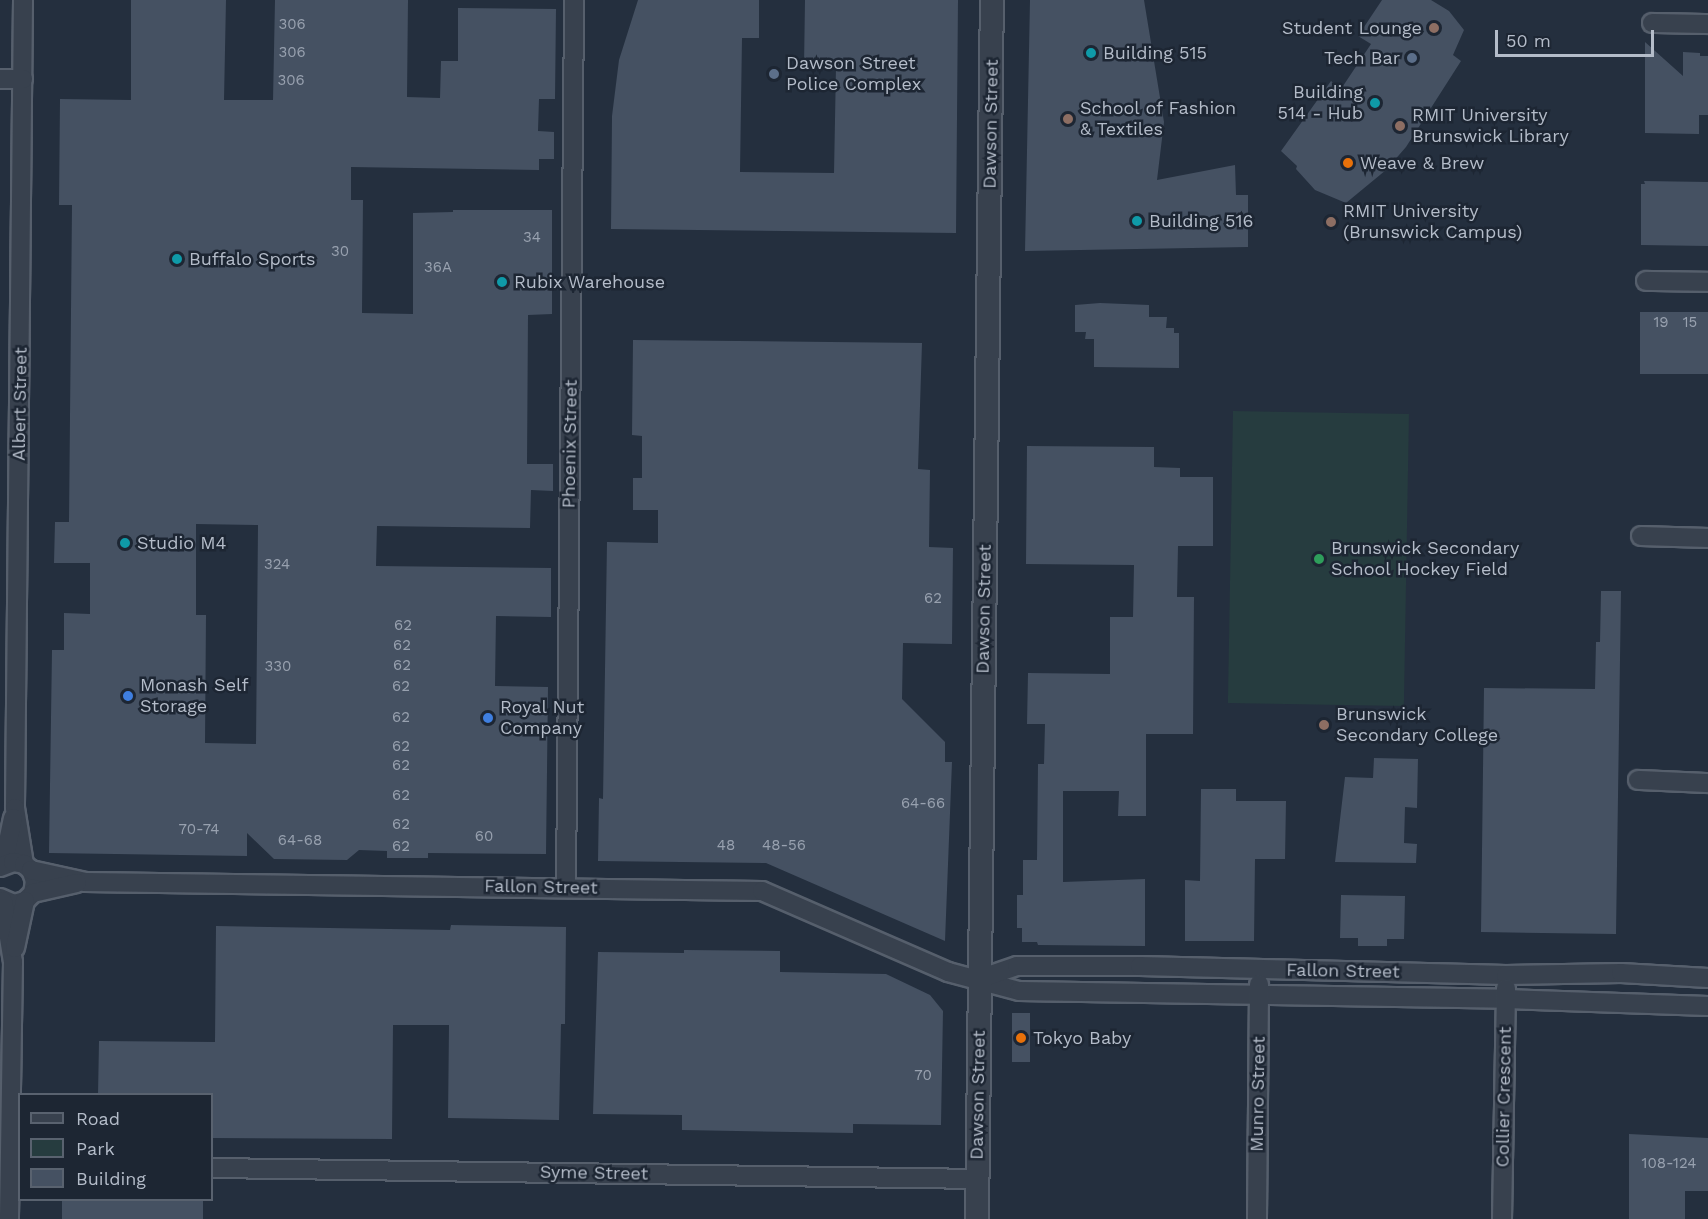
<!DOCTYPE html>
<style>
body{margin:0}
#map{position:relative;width:1708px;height:1219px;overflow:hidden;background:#242f3e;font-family:"Work Sans",sans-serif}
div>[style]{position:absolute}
.green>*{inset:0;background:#263c3f;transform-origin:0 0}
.building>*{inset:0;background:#455162;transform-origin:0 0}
.roads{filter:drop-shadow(2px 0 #565f6c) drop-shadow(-2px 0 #565f6c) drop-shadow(0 2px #565f6c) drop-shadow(0 -2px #565f6c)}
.minor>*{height:18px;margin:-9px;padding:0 9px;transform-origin:9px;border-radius:9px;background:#38414e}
.tertiary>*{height:22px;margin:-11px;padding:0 11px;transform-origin:11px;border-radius:11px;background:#38414e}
.dots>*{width:16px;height:16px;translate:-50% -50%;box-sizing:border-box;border:3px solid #1d2633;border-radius:50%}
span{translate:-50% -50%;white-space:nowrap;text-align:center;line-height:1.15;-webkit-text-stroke:5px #1d2633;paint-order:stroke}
.number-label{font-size:15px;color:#98a1af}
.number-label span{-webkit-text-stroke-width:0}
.poi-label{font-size:18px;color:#b4bcc9}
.right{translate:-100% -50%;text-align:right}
.left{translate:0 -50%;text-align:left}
.street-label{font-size:18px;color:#b4bcc9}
.legend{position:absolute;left:18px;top:1093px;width:195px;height:108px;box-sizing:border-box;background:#1d2633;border:2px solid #59626f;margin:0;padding:8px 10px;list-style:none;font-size:18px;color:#b4bcc9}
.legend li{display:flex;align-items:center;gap:12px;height:30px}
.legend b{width:30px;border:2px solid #59626f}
.scale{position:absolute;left:1495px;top:30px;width:159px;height:27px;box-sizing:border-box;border:3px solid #b4bcc9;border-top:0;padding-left:8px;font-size:18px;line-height:21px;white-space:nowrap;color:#b4bcc9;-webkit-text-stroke:4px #1d2633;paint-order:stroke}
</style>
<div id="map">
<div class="green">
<i style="left:1233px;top:411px;width:176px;height:292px;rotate:1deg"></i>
</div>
<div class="building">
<i style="clip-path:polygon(evenodd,131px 0,226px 0,224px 100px,273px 100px,275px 0,408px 0,407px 97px,440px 98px,441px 61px,458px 61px,458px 8px,556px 9px,555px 99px,539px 99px,538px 131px,554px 132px,554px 159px,539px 159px,539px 170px,351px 167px,351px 200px,363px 200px,362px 313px,413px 314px,413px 213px,453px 212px,453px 210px,552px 210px,552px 314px,528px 315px,527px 464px,553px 464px,553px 491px,531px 490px,530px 528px,377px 526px,376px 566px,551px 568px,551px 617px,496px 616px,495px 686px,548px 687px,546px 854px,428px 853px,428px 858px,387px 858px,387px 851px,359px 850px,347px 860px,274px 859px,247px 833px,247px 856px,49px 853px,52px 650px,64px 650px,64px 613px,90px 614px,90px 563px,54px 563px,55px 522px,69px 522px,72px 205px,59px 205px,60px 99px,131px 100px,131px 0,196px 524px,258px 525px,256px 744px,205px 743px,206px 615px,196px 615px,196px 524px)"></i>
<i style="clip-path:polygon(638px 0,759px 0,759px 38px,742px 38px,740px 172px,834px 173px,836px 66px,804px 66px,805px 0,958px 0,956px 233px,611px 229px,612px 116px,619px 60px)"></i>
<i style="clip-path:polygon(1030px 0,1144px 0,1164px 122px,1157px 180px,1235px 165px,1236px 195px,1248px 195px,1248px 247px,1025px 251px)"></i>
<i style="clip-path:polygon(1382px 0,1431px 0,1449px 11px,1464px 30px,1453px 55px,1461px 61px,1406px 147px,1386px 170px,1346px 203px,1315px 190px,1296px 169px,1297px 166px,1281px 151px,1331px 81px,1341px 89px,1371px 44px,1358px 36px)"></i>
<i style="clip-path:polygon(1645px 42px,1683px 76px,1683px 52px,1700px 53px,1700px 56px,1708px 56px,1708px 115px,1699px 115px,1699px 134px,1645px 133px)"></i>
<i style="clip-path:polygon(1644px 181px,1708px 182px,1708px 246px,1641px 245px,1641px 184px,1645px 184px)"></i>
<i style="clip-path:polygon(1100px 303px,1149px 305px,1149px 317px,1167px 317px,1166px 328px,1174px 328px,1174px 333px,1179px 333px,1179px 368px,1094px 367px,1094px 339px,1085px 339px,1086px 332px,1075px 332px,1075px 305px)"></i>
<i style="left:1640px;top:312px;width:68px;height:62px"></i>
<i style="clip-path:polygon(633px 340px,922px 343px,918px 469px,930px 470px,929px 547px,953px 548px,952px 644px,903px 643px,902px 699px,945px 742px,945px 762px,952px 762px,945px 941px,766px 863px,598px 861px,599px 798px,603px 799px,607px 542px,658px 543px,658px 510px,633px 510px,633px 478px,642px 478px,642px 436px,632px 435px)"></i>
<i style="clip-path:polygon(1027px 446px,1154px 447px,1154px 467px,1180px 468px,1180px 477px,1213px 477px,1213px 546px,1178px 546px,1177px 597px,1194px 597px,1193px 734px,1146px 734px,1146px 816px,1118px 816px,1119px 791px,1063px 791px,1063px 882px,1145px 879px,1145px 946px,1038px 945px,1037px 942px,1022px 942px,1022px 928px,1017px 928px,1017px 895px,1023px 895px,1023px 860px,1037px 860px,1038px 764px,1044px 764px,1045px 724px,1027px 724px,1028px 673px,1110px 674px,1110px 617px,1133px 617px,1134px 565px,1026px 564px)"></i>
<i style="clip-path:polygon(1601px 591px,1621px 591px,1616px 934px,1481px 932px,1484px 688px,1595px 689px,1596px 642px,1600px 642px)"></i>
<i style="clip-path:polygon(1374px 758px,1418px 759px,1417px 808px,1405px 807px,1404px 843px,1417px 844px,1416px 863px,1335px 862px,1345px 777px,1373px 778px)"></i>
<i style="clip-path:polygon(1201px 789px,1236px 789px,1236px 801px,1286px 801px,1285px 859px,1255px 859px,1254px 941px,1185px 941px,1185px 880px,1200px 881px)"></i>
<i style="clip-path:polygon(1341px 895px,1405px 896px,1404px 939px,1387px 939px,1387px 946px,1358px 946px,1358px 938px,1340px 938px)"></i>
<i style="clip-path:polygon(451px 925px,566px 927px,565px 1024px,561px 1024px,559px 1120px,448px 1118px,449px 1025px,393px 1025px,392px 1139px,212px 1138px,212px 1095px,98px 1095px,99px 1041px,215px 1042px,216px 926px,450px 930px)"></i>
<i style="clip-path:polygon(684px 950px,780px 951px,780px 972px,886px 974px,930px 995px,943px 1011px,941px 1125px,853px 1124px,853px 1133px,682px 1130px,682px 1115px,593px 1114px,598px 952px,684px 953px)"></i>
<i style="left:1012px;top:1013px;width:18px;height:49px"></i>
<i style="clip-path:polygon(1629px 1134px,1708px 1138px,1708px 1191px,1685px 1191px,1685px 1219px,1629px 1219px)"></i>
<i style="left:62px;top:1200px;width:141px;height:19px"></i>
</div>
<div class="roads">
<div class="minor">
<i style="left:23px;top:0;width:808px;rotate:90.57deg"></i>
<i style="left:15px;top:808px;width:57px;rotate:80.9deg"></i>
<i style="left:1652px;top:23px;width:56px;rotate:1deg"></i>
<i style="left:0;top:79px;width:23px"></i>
<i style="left:1646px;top:281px;width:62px;rotate:0.9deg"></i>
<i style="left:1641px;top:536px;width:67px;rotate:1.7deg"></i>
<i style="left:1638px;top:780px;width:70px;rotate:2.5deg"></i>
<i style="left:3px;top:865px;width:48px;rotate:-78deg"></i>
<i style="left:0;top:867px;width:14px;rotate:-21deg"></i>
<i style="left:13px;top:862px;width:11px;rotate:10deg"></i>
<i style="left:24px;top:864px;width:9px;rotate:41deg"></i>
<i style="left:31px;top:870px;width:12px;rotate:70deg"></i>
<i style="left:35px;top:881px;width:12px;rotate:99deg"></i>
<i style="left:33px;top:893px;width:11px;rotate:135deg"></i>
<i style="left:25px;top:901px;width:11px;rotate:165deg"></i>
<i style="left:14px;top:904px;width:15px;rotate:-157deg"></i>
<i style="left:31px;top:870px;width:55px;rotate:12.5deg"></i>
<i style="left:85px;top:882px;width:677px;rotate:0.76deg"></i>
<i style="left:762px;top:891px;width:203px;rotate:23.5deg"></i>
<i style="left:948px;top:972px;width:73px;rotate:15deg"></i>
<i style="left:1019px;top:991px;width:487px;rotate:0.9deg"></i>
<i style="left:1506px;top:999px;width:202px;rotate:2deg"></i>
<i style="left:566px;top:887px;width:887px;rotate:-89.48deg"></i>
<i style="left:33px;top:893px;width:45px;rotate:-12.8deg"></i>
<i style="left:3px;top:901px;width:62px;rotate:80.7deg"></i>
<i style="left:13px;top:962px;width:257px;rotate:90.9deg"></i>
<i style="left:15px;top:948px;width:48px;rotate:-78deg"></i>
<i style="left:979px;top:979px;width:40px;rotate:-18.9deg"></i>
<i style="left:1017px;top:966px;width:123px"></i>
<i style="left:1140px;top:966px;width:366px;rotate:1.4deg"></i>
<i style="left:1506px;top:975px;width:115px;rotate:-1deg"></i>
<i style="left:1621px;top:973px;width:87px;rotate:3.3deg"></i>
<i style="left:212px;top:1168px;width:765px;rotate:0.82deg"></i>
<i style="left:1257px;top:1219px;width:235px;rotate:-89.5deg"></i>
<i style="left:1502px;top:1219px;width:231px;rotate:-89deg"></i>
</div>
<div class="tertiary">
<i style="left:977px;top:1219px;width:1219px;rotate:-89.3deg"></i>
</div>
</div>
<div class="dots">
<i style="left:1434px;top:28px;background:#8d6e63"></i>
<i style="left:1091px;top:53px;background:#0f9aa8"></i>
<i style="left:1412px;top:58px;background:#5c6f8a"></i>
<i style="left:774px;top:74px;background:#5c6f8a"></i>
<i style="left:1375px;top:103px;background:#0f9aa8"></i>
<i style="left:1068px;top:119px;background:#8d6e63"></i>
<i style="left:1400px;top:126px;background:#8d6e63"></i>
<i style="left:1348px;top:163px;background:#e8710a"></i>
<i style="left:1137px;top:221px;background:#0f9aa8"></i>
<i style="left:1331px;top:222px;background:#8d6e63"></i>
<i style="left:177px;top:259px;background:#0f9aa8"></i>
<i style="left:502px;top:282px;background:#0f9aa8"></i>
<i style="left:125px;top:543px;background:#0f9aa8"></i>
<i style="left:1319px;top:559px;background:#2e9e5b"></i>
<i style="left:128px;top:696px;background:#3f7fe0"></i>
<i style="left:488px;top:718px;background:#3f7fe0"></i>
<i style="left:1324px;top:725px;background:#8d6e63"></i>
<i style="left:1021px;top:1038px;background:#e8710a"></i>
</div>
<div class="number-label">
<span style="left:292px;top:25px">306</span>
<span style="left:292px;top:53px">306</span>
<span style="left:291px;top:81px">306</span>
<span style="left:532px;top:238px">34</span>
<span style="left:340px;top:252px">30</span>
<span style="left:438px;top:268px">36A</span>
<span style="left:1661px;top:323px">19</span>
<span style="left:1690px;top:323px">15</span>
<span style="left:277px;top:565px">324</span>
<span style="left:933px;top:599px">62</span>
<span style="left:403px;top:626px">62</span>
<span style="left:402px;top:646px">62</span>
<span style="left:402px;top:666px">62</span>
<span style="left:278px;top:667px">330</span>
<span style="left:401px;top:687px">62</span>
<span style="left:401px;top:718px">62</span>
<span style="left:401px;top:747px">62</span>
<span style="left:401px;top:766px">62</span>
<span style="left:401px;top:796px">62</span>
<span style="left:923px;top:804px">64-66</span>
<span style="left:401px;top:825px">62</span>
<span style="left:199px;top:830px">70-74</span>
<span style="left:484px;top:837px">60</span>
<span style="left:300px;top:841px">64-68</span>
<span style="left:726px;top:846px">48</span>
<span style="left:784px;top:846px">48-56</span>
<span style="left:401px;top:847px">62</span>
<span style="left:923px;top:1076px">70</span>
<span style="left:1669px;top:1164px">108-124</span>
</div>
<div class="poi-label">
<span class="right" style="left:1422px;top:28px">Student Lounge</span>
<span class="left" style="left:1103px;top:53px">Building 515</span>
<span class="right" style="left:1400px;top:58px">Tech Bar</span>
<span class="left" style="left:786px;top:74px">Dawson Street<br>Police Complex</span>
<span class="right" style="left:1363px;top:103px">Building<br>514 - Hub</span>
<span class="left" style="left:1080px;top:119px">School of Fashion<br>&amp; Textiles</span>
<span class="left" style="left:1412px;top:126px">RMIT University<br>Brunswick Library</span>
<span class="left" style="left:1360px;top:163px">Weave &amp; Brew</span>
<span class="left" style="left:1343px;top:222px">RMIT University<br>(Brunswick Campus)</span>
<span class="left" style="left:1149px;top:221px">Building 516</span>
<span class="left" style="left:189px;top:259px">Buffalo Sports</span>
<span class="left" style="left:514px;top:282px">Rubix Warehouse</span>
<span class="left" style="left:137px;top:543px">Studio M4</span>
<span class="left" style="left:1331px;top:559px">Brunswick Secondary<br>School Hockey Field</span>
<span class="left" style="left:140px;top:696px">Monash Self<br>Storage</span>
<span class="left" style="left:500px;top:718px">Royal Nut<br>Company</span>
<span class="left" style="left:1336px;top:725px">Brunswick<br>Secondary College</span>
<span class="left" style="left:1033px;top:1038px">Tokyo Baby</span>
</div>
<div class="street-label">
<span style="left:991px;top:124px;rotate:-89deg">Dawson Street</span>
<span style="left:20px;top:404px;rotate:-89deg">Albert Street</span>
<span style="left:570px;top:444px;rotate:-89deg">Phoenix Street</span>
<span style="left:984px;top:609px;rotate:-89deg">Dawson Street</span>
<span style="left:541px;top:887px;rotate:1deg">Fallon Street</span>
<span style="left:1343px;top:971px;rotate:1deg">Fallon Street</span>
<span style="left:1258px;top:1094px;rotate:-89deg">Munro Street</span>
<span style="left:978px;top:1095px;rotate:-89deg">Dawson Street</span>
<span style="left:1504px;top:1097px;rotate:-89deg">Collier Crescent</span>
<span style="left:594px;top:1173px;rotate:1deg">Syme Street</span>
</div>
<ul class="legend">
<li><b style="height:8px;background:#38414e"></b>Road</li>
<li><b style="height:16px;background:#263c3f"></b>Park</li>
<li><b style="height:16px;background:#455162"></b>Building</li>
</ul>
<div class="scale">50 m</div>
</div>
